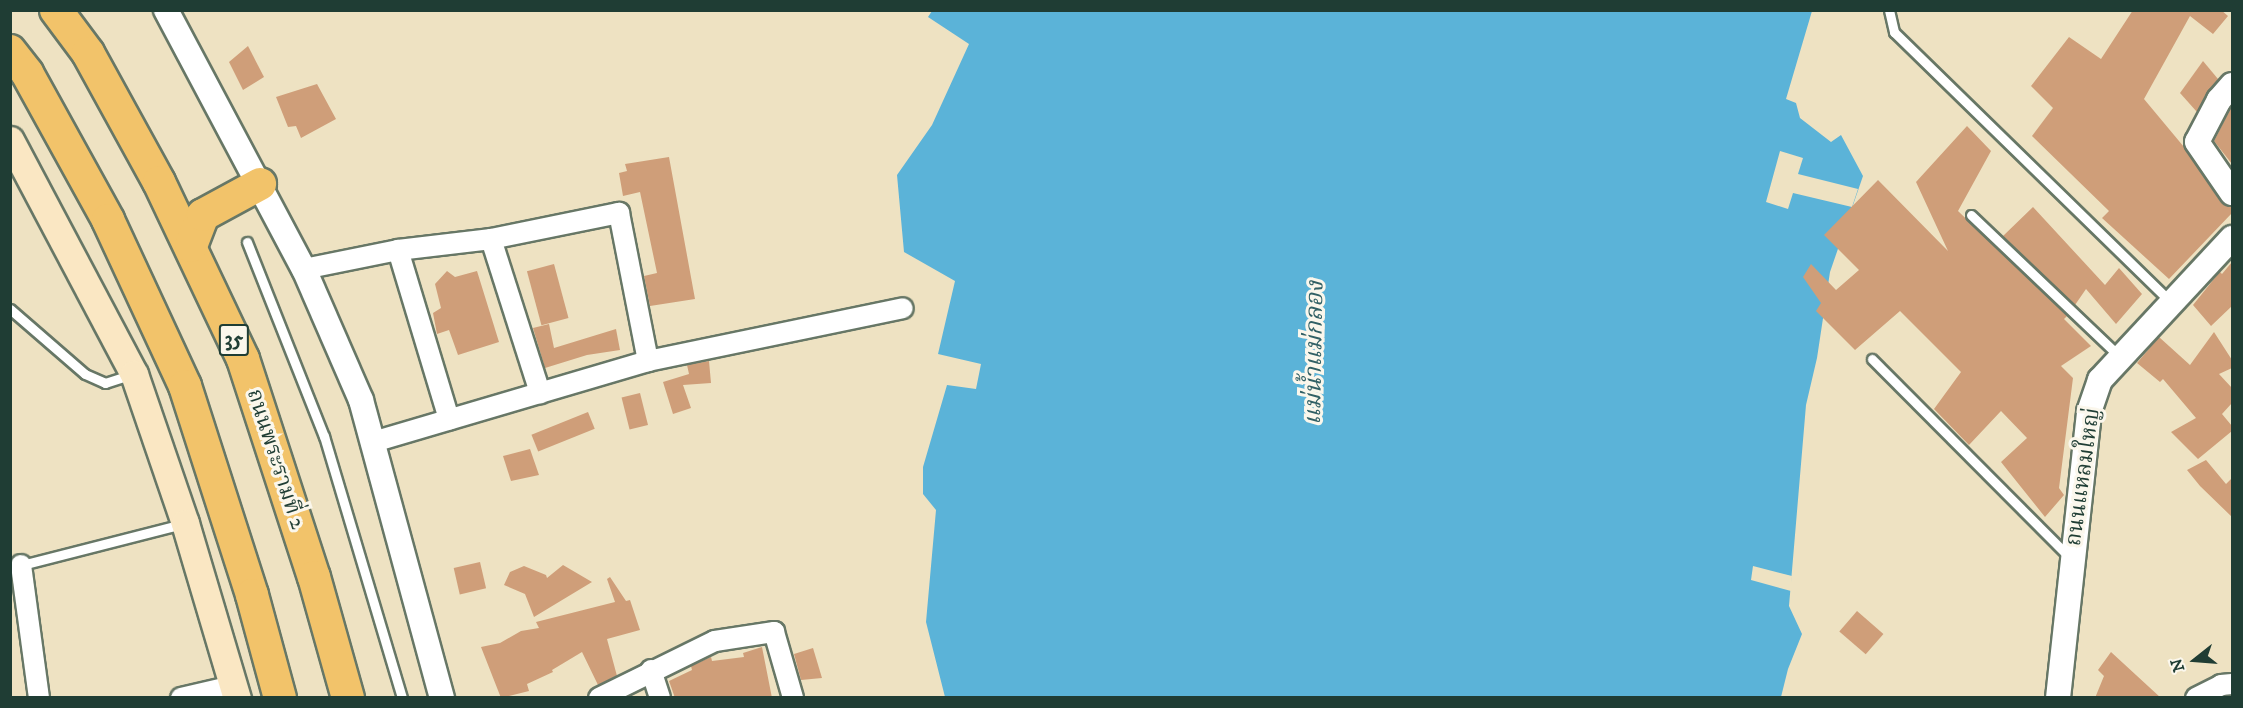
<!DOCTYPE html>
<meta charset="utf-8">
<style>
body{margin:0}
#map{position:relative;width:2243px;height:708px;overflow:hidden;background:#eee2c2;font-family:"IM FELL DW Pica","Noto Serif Thai",serif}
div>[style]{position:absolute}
.water>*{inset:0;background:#5bb3d8}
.pier>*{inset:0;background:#eee2c2}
.building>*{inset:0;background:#cf9e79;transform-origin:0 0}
.roads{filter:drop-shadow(2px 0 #677766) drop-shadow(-2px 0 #677766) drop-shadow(0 2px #677766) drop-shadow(0 -2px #677766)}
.service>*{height:9px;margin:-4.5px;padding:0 4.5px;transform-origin:4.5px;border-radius:4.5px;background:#fff}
.minor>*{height:20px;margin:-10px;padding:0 10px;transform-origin:10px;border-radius:10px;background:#fff}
.tertiary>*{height:24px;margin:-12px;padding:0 12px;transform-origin:12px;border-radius:12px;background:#fff}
.secondary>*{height:27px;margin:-13.5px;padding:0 13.5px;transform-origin:13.5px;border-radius:13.5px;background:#fae7c3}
.trunk>*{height:32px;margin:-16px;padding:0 16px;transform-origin:16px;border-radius:16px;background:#f2c36a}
span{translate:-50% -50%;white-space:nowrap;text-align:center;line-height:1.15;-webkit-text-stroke:6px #fbf7ec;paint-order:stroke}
.shield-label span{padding:2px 4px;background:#fbf7ec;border:2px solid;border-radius:4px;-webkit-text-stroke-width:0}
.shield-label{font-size:21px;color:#1f3d34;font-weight:700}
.street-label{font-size:22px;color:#1f3d34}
.water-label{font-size:24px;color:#316065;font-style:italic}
.frame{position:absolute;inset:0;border:12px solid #1f3d34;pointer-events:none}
.north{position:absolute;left:2165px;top:630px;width:60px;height:60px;-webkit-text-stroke:4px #fbf7ec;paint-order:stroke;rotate:253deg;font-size:16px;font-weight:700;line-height:24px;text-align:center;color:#1f3d34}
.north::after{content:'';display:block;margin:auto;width:21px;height:27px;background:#1f3d34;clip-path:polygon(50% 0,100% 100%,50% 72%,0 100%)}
</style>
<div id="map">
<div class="water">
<i style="clip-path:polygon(932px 11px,1812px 11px,1786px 99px,1796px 103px,1800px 118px,1831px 142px,1841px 135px,1863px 176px,1830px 272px,1817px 358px,1806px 405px,1789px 606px,1802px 634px,1788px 669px,1781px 697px,945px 697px,926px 622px,936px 510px,923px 494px,923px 467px,947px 385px,976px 389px,981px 364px,938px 354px,955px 281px,904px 252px,897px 175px,932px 125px,969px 44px,928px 17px)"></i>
</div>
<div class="pier">
<i style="clip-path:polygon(1780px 151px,1803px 158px,1798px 174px,1858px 189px,1852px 207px,1793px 193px,1788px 209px,1766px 202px)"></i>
<i style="clip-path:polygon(1753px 566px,1792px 576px,1791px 591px,1751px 580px)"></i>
</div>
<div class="building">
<i style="clip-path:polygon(2133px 10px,2221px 10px,2228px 16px,2213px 34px,2190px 16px,2144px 99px,2184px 147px,2220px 201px,2232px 207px,2232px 213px,2169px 279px,2102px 218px,2109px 211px,2032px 136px,2053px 108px,2031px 86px,2069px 37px,2101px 59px)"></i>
<i style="clip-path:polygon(248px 46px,264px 77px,243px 90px,229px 62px)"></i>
<i style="clip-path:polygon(2203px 61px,2218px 79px,2197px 112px,2180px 93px)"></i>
<i style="clip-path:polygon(317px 84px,336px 119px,301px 138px,296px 126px,288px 127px,276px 97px)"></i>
<i style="clip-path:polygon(2232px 106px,2232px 164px,2214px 141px)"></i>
<i style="clip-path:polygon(1967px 126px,1991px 151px,1958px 211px,2067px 316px,2064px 319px,2091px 346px,2061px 366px,2073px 378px,2059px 488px,2064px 495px,2045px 517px,2001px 462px,2027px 438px,2001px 411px,1969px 445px,1934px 409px,1961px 372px,1900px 311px,1855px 350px,1816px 311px,1821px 303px,1803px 277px,1811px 264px,1836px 290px,1859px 270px,1824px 235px,1878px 180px,1948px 251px,1916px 182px)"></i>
<i style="clip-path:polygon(669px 157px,695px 299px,650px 306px,644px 276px,657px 273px,640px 192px,623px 196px,619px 173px,627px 171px,625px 164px)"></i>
<i style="clip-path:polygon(2033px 207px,2105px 285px,2119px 268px,2142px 294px,2116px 324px,2086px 289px,2075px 305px,2003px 236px)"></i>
<i style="clip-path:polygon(2232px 262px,2232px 306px,2211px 326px,2193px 305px,2218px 274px,2220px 272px,2222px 274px)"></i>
<i style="left:554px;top:264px;width:56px;height:28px;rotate:75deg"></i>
<i style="clip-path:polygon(447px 271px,455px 277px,477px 271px,499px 342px,458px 355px,449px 330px,437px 334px,433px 313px,441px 308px,435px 284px)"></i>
<i style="clip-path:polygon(549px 324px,554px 348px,616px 329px,620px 350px,587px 355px,545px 368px,533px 328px)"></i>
<i style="clip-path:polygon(2214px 332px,2232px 360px,2232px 368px,2219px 374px,2232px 388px,2232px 403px,2222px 414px,2232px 426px,2232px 431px,2198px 459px,2171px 432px,2196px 418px,2163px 379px,2160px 382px,2137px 363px,2159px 337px,2190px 365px)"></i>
<i style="clip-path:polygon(709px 361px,711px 383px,683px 385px,691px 408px,673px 414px,663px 382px,689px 374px,687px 365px)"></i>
<i style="left:640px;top:393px;width:33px;height:19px;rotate:76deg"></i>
<i style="left:588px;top:412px;width:18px;height:61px;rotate:68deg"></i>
<i style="clip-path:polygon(530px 449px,539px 475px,511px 481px,503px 456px)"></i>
<i style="clip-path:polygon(2206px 460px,2226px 484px,2232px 478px,2232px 517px,2200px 486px,2187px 470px)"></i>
<i style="left:480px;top:562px;width:27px;height:27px;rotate:77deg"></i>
<i style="clip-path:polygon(563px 565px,592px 582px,534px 617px,525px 594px,504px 585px,510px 572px,524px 566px,546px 575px,547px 578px)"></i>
<i style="clip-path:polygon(610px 577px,626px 601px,630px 600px,640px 630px,607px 639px,617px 676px,598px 685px,582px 652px,552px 670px,553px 672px,527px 684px,529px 691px,501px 698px,481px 647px,500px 643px,521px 631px,539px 628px,536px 622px,615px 602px,607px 579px)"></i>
<i style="left:1857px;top:611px;width:35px;height:27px;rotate:41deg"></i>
<i style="clip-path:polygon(762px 647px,772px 698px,675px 698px,669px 681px,692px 670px,691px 666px,711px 657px,712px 661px,744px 657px,743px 653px)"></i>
<i style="clip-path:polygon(813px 648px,822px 678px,801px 680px,794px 654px)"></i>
<i style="clip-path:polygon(2111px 652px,2161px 698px,2095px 698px,2104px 676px,2098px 670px)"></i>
</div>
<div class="roads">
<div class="service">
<i style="left:1889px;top:10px;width:23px;rotate:77deg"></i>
<i style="left:1894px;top:32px;width:387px;rotate:44.3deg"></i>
<i style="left:1971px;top:215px;width:207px;rotate:43.6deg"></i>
<i style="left:247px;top:242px;width:209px;rotate:68.4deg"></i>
<i style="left:324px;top:436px;width:273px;rotate:73.4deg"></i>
<i style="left:10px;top:309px;width:99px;rotate:40.9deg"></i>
<i style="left:85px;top:374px;width:22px;rotate:24deg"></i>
<i style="left:105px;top:383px;width:26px;rotate:-18deg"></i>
<i style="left:1872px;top:359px;width:279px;rotate:45.1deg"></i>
<i style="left:10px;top:568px;width:178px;rotate:-14.3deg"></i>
</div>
<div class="minor">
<i style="left:491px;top:239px;width:162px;rotate:72.3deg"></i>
<i style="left:398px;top:250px;width:94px;rotate:-6.7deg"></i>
<i style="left:491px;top:239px;width:131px;rotate:-11.5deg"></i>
<i style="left:619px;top:213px;width:151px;rotate:78.9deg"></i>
<i style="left:304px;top:269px;width:96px;rotate:-11.4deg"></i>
<i style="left:398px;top:250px;width:177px;rotate:73.2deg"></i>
<i style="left:373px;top:442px;width:287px;rotate:-16.4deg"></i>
<i style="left:648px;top:361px;width:260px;rotate:-11.7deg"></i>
<i style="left:21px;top:565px;width:134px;rotate:82.3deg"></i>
<i style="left:651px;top:670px;width:29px;rotate:72deg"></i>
<i style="left:181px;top:698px;width:53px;rotate:-13deg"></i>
<i style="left:599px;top:698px;width:129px;rotate:-26.2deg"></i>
<i style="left:715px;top:641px;width:60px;rotate:-8.7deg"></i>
<i style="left:774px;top:632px;width:69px;rotate:73.9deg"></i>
<i style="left:2196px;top:698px;width:28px;rotate:-27deg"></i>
<i style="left:2221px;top:685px;width:11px;rotate:-5deg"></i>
</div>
<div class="tertiary">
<i style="left:166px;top:10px;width:293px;rotate:62deg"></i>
<i style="left:304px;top:269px;width:143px;rotate:66.5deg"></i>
<i style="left:361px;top:400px;width:309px;rotate:74.8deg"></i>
<i style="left:2232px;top:85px;width:20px;rotate:131deg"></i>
<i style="left:2219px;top:100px;width:47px;rotate:117.6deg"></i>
<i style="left:2197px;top:142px;width:62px;rotate:55.5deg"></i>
<i style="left:2058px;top:698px;width:288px;rotate:-83.8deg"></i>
<i style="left:2089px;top:412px;width:34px;rotate:-71deg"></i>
<i style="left:2100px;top:380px;width:194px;rotate:-47.1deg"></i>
</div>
<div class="secondary">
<i style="left:10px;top:140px;width:265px;rotate:62.1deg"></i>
<i style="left:134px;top:374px;width:157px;rotate:71.1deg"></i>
<i style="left:185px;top:523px;width:183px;rotate:73.5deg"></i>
</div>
<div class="trunk">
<i style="left:56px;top:10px;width:54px;rotate:53.3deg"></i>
<i style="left:88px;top:53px;width:147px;rotate:61.2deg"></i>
<i style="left:159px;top:182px;width:196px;rotate:64.6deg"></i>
<i style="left:243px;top:359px;width:229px;rotate:72deg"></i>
<i style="left:314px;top:577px;width:126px;rotate:74.3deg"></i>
<i style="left:10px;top:51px;width:28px;rotate:52deg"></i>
<i style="left:27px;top:73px;width:168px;rotate:61.1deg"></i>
<i style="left:108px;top:220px;width:183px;rotate:65.1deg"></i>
<i style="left:185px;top:386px;width:219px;rotate:72.2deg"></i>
<i style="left:252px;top:595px;width:107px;rotate:74.8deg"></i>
<i style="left:191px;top:246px;width:33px;rotate:-69deg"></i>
<i style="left:203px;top:215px;width:65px;rotate:-28.5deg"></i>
</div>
</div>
<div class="shield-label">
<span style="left:234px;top:340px">35</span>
</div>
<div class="street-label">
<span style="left:276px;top:459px;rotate:72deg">ถนนพระรามที่ 2</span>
<span style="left:2083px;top:477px;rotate:-82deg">ถนนแหลมใหญ่</span>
</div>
<div class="water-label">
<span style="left:1315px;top:353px;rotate:-89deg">แม่น้ำแม่กลอง</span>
</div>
<div class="frame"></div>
<div class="north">N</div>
</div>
